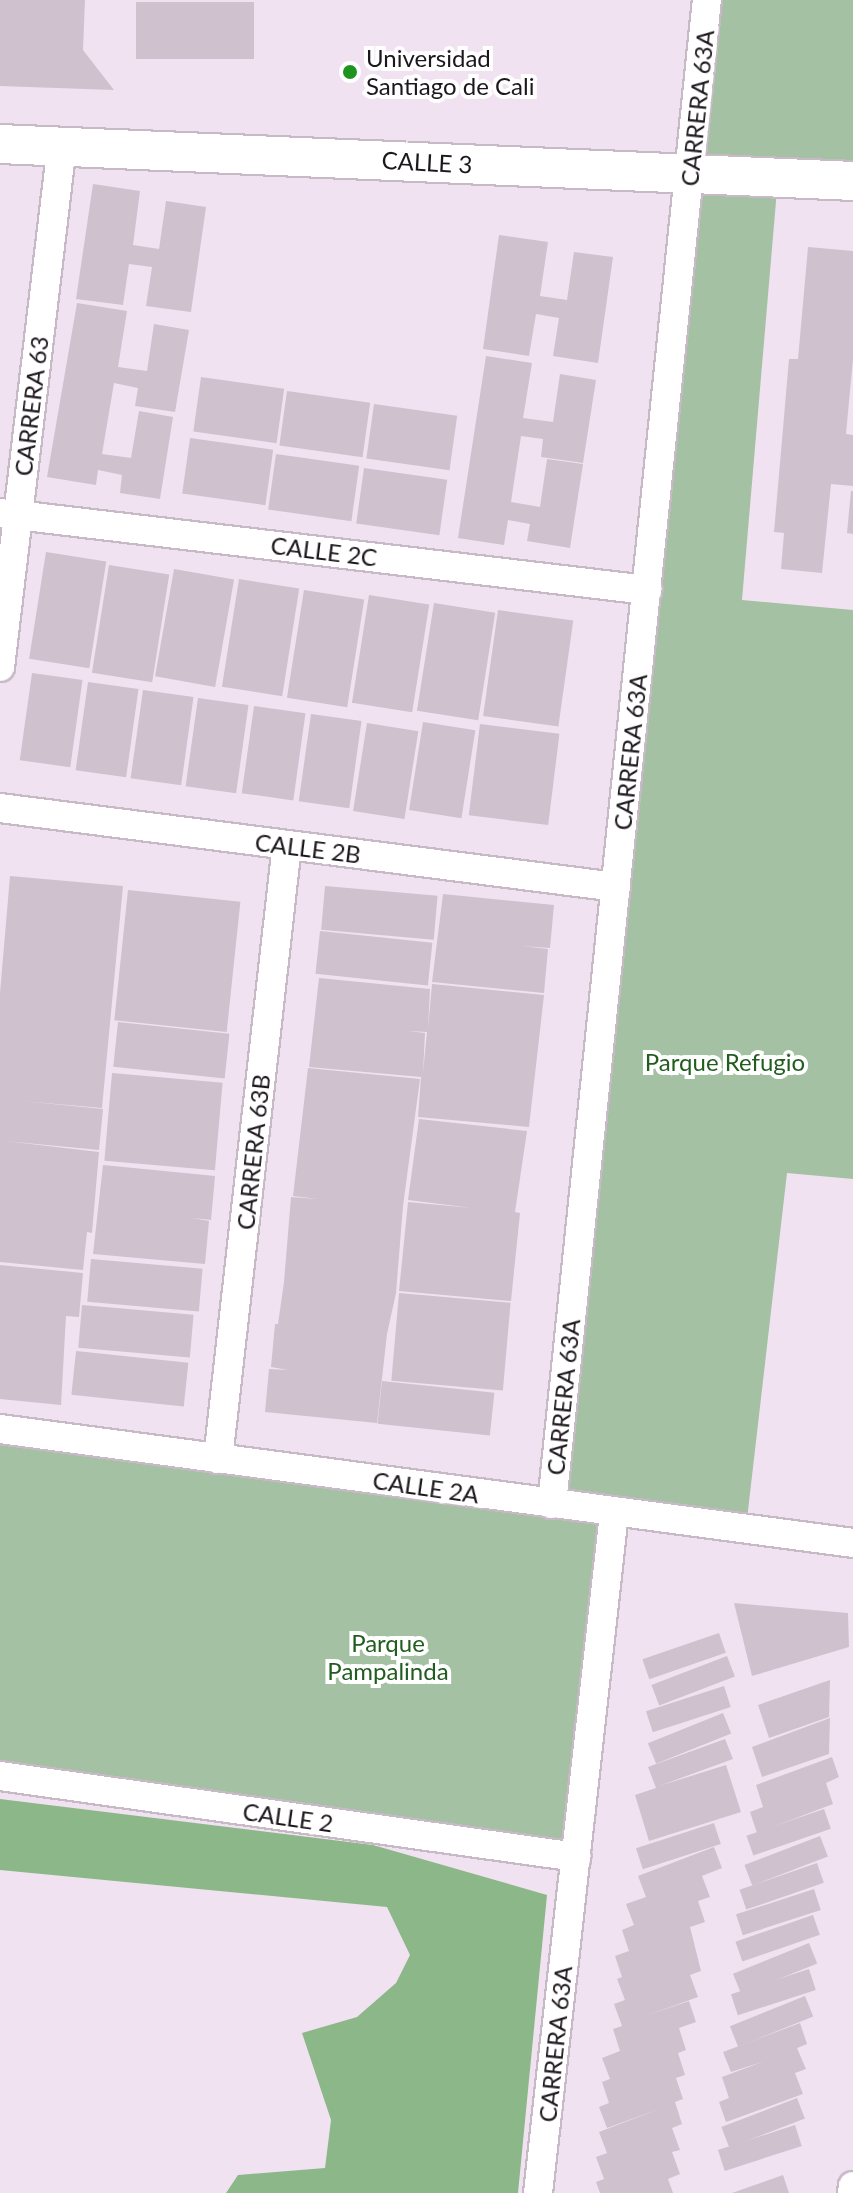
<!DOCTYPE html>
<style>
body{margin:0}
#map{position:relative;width:853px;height:2193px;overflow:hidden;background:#f1e2f1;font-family:Lato,sans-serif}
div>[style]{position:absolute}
.green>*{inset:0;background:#a5c1a3}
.forest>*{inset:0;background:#8cb889}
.building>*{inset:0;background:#d0c1cf;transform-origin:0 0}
.roads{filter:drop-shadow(2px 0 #c8b9c7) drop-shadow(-2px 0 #c8b9c7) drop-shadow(0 2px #c8b9c7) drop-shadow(0 -2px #c8b9c7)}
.street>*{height:28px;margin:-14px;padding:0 14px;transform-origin:14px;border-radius:14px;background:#fff}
.secondary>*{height:38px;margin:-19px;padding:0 19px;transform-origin:19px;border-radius:19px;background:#fff}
.dots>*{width:22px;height:22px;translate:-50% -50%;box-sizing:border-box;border:4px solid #fff;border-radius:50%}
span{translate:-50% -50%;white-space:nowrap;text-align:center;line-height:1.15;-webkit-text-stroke:8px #fff;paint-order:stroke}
.poi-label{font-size:24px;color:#1c171c}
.left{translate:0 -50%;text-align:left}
.street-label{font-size:24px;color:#1c171c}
.park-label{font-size:24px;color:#225d20}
</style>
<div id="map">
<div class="green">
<i style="clip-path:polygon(707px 0,853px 0,853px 181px,778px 178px,742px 600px,853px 610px,853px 1179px,787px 1173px,746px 1528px,614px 1514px,576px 1857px,0 1776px,0 1429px,551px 1504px)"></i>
</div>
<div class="forest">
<i style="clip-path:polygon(0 1799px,373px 1845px,547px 1895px,518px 2193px,226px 2193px,238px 2175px,325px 2168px,331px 2120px,302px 2033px,357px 2017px,396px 1983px,410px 1955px,387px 1907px,0 1870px)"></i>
</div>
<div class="building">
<i style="clip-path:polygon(0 0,85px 0,83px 50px,114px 90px,0 86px)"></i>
<i style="left:136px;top:2px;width:118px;height:57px"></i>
<i style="clip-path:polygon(93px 184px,140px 191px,133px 245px,159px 249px,166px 201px,206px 207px,191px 312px,146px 306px,152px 267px,129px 264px,123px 305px,76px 299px)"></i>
<i style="clip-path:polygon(499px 235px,548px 242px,540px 296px,567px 300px,574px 252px,613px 257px,598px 363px,553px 356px,559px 318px,536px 314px,529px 356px,483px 349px)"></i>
<i style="clip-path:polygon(808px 247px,853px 251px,853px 359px,846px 434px,853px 435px,853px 486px,831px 484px,822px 573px,781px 569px,784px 533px,774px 532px,789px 359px,798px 359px)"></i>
<i style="clip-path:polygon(77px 303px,127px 311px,118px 367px,147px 371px,154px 324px,189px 330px,175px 412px,135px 406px,138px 388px,114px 383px,102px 454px,131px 458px,139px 411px,173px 417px,160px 499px,120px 493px,122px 475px,98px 470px,96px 485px,47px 477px)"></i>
<i style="clip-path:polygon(486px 356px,532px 363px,523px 418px,553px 422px,560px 374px,596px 380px,583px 463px,541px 457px,543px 439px,521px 436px,511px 502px,540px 507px,547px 459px,583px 464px,570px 548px,527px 541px,530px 524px,508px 520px,504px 545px,458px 538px)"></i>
<i style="left:201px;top:377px;width:84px;height:55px;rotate:8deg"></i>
<i style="left:287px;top:391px;width:84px;height:55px;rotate:8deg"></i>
<i style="left:374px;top:404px;width:84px;height:55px;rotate:8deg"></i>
<i style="left:190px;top:438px;width:84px;height:56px;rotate:8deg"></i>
<i style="left:276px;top:454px;width:84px;height:56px;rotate:8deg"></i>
<i style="left:364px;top:468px;width:84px;height:56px;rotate:8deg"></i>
<i style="clip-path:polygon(851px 491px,853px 491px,853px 534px,847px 533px)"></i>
<i style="left:46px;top:552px;width:61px;height:108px;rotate:9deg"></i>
<i style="left:109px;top:565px;width:61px;height:109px;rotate:9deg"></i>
<i style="left:174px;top:569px;width:61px;height:109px;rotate:10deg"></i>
<i style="left:239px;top:579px;width:61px;height:109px;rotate:9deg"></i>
<i style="left:304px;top:590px;width:61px;height:109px;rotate:9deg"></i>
<i style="left:369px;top:595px;width:61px;height:109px;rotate:9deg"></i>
<i style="left:434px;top:603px;width:62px;height:109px;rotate:9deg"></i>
<i style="left:498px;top:610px;width:76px;height:107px;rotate:8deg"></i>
<i style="left:32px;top:673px;width:51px;height:88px;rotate:8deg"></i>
<i style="left:88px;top:682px;width:51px;height:89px;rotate:8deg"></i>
<i style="left:143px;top:690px;width:51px;height:89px;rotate:8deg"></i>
<i style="left:198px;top:698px;width:51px;height:89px;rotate:8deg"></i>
<i style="left:254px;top:706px;width:52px;height:88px;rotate:8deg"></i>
<i style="left:311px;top:714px;width:51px;height:88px;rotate:8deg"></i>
<i style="left:423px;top:722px;width:53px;height:89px;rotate:9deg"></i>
<i style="left:367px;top:723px;width:52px;height:89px;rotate:9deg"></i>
<i style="left:480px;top:724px;width:80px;height:92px;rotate:7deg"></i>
<i style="clip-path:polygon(10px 876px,123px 886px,102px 1108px,22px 1101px,103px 1109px,99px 1150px,5px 1141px,99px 1152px,92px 1233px,87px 1232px,83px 1270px,0 1262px,0 993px)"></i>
<i style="left:325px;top:886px;width:113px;height:44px;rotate:5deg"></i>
<i style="left:128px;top:890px;width:113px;height:131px;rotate:6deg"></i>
<i style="clip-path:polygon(443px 894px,554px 905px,550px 948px,522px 946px,548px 949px,544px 993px,432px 982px)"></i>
<i style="left:320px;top:931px;width:113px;height:43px;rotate:6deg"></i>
<i style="clip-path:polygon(evenodd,319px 978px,430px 989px,428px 1029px,432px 984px,544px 995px,529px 1127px,418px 1117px,421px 1077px,309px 1067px,319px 978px,408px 1031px,427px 1032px,423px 1073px,425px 1033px,408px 1031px)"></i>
<i style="left:118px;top:1022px;width:112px;height:45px;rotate:6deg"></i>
<i style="clip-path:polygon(308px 1068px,420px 1079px,403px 1206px,396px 1293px,387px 1334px,377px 1423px,265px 1412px,269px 1369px,288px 1370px,271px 1367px,275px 1324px,278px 1324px,284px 1282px,291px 1197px,318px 1199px,293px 1196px)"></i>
<i style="left:112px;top:1073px;width:111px;height:88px;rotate:5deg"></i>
<i style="clip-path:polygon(419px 1119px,527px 1131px,515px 1212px,520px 1213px,511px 1301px,399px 1291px,408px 1202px,472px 1208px,408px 1200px)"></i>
<i style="clip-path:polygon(103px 1165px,215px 1176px,211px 1220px,192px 1218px,209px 1221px,205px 1264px,93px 1254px)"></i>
<i style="left:91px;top:1259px;width:112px;height:43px;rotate:5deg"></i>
<i style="clip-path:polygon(0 1265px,83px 1273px,79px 1317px,66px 1316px,61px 1405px,0 1399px)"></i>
<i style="left:399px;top:1293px;width:112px;height:88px;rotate:5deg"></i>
<i style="left:82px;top:1305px;width:112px;height:43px;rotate:5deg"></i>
<i style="left:76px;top:1351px;width:113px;height:44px;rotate:6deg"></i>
<i style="left:382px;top:1381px;width:113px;height:43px;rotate:6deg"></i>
<i style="clip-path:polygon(734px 1603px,848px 1613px,849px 1647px,752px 1676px)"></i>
<i style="left:719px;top:1633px;width:21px;height:81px;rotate:71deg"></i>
<i style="left:727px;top:1656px;width:22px;height:81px;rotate:69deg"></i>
<i style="clip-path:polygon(830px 1680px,829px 1717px,769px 1738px,758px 1705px)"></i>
<i style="left:724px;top:1686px;width:22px;height:82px;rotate:72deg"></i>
<i style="left:723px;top:1713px;width:22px;height:81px;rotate:68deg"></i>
<i style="clip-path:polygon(830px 1718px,829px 1754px,762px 1777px,752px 1747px)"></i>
<i style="clip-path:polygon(725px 1739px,733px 1759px,659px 1786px,726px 1765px,741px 1812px,649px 1841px,635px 1795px,656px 1788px,648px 1767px)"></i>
<i style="clip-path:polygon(832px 1757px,839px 1777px,826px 1783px,833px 1804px,757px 1833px,750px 1812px,763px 1807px,756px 1785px)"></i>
<i style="left:824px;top:1809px;width:21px;height:82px;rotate:71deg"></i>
<i style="left:714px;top:1823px;width:22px;height:82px;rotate:72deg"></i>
<i style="left:820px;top:1836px;width:22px;height:81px;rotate:69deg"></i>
<i style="clip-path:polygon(714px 1847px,722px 1868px,702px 1876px,710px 1897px,698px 1901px,705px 1922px,690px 1927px,701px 1971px,690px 1975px,698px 1997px,645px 2016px,689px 2001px,696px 2022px,679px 2028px,686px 2050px,678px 2053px,685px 2075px,676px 2078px,683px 2099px,675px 2102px,682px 2124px,672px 2128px,680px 2150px,672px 2152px,680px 2174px,668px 2179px,673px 2193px,600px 2193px,596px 2182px,604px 2179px,596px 2157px,607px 2153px,599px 2132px,662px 2108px,607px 2128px,599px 2107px,609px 2103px,602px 2082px,610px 2079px,602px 2058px,620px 2051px,613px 2029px,622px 2026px,614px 2004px,625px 2000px,617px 1979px,622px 1977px,615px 1956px,629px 1951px,622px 1930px,634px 1925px,626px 1904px,646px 1897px,638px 1876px)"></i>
<i style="left:817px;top:1863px;width:21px;height:82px;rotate:71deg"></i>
<i style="left:814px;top:1889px;width:22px;height:82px;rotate:72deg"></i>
<i style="left:813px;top:1915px;width:21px;height:82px;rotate:71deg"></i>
<i style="left:809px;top:1943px;width:22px;height:82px;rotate:68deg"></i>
<i style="left:809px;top:1969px;width:22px;height:82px;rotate:72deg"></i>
<i style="left:805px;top:1996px;width:22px;height:81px;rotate:68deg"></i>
<i style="clip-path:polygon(800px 2023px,807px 2044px,797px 2048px,806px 2069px,795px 2073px,803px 2094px,726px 2122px,719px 2102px,729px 2098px,722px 2077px,765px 2061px,731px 2072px,723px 2052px)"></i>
<i style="left:797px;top:2098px;width:22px;height:81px;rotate:69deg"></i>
<i style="left:795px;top:2125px;width:22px;height:81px;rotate:72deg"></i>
<i style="clip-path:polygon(783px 2175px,789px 2193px,732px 2193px)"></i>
</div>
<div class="roads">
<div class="street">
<i style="left:0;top:513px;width:652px;rotate:6.79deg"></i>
<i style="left:0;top:667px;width:526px;rotate:-83.23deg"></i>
<i style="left:0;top:808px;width:621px;rotate:7.31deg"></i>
<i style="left:0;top:1429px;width:861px;rotate:7.61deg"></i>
<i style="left:218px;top:1459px;width:618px;rotate:-83.59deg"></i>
<i style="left:552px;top:1504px;width:1512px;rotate:-84.12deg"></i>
<i style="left:0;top:1776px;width:582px;rotate:8deg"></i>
<i style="left:538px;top:2193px;width:684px;rotate:-83.62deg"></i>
<i style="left:852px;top:2193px;width:7px;rotate:-82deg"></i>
</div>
<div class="secondary">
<i style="left:0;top:144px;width:854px;rotate:2.48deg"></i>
</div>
</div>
<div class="dots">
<i style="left:350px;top:72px;background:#1f9320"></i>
</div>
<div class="poi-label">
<span class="left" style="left:366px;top:72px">Universidad<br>Santiago de Cali</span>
</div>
<div class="street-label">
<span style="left:697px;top:108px;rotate:-84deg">CARRERA 63A</span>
<span style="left:427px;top:162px;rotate:3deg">CALLE 3</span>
<span style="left:31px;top:406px;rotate:-83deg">CARRERA 63</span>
<span style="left:324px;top:551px;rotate:7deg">CALLE 2C</span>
<span style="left:630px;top:752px;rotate:-84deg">CARRERA 63A</span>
<span style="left:308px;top:848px;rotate:7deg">CALLE 2B</span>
<span style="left:253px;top:1152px;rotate:-84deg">CARRERA 63B</span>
<span style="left:563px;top:1397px;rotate:-84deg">CARRERA 63A</span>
<span style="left:426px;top:1487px;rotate:8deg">CALLE 2A</span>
<span style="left:288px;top:1817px;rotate:8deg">CALLE 2</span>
<span style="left:555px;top:2044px;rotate:-84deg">CARRERA 63A</span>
</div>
<div class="park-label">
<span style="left:725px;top:1062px">Parque Refugio</span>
<span style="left:388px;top:1657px">Parque<br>Pampalinda</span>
</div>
</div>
